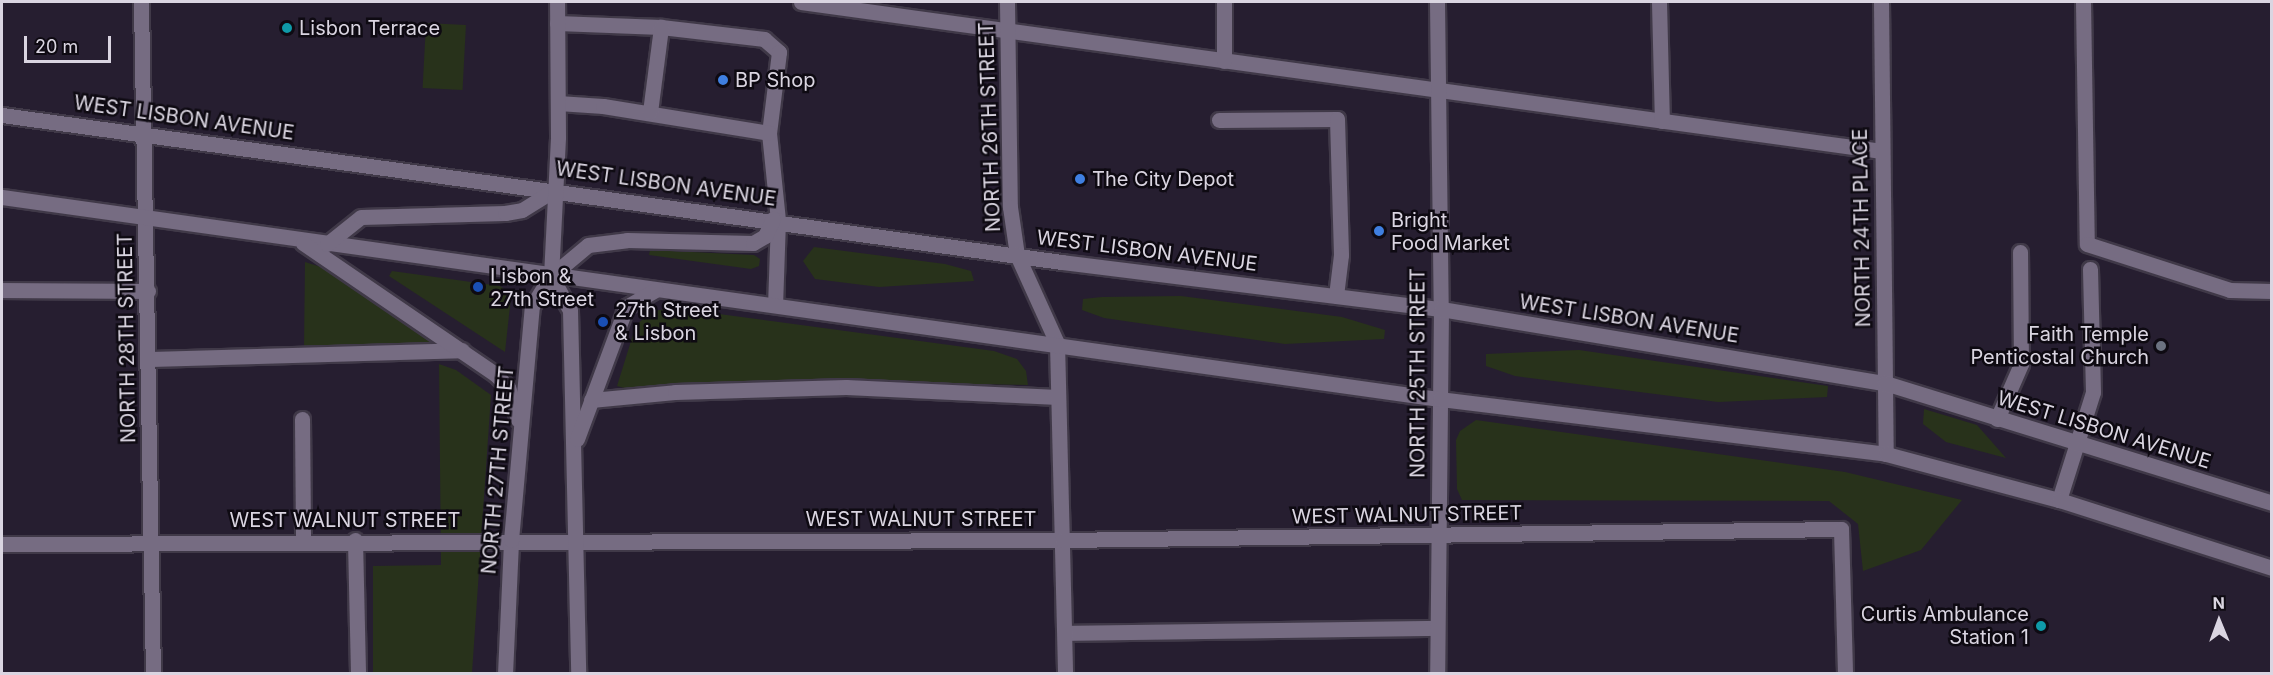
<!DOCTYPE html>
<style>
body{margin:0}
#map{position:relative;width:2273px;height:675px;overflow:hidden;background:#261e30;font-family:Inter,sans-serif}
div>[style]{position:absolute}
.green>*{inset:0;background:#28321b;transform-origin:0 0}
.roads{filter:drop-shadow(2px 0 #403948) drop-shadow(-2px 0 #403948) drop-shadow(0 2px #403948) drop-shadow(0 -2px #403948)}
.service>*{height:15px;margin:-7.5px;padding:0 7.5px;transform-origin:7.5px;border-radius:7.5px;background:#766c82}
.minor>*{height:15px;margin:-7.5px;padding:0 7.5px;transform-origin:7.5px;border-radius:7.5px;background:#766c82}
.secondary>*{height:15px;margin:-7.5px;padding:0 7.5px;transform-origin:7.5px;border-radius:7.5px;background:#766c82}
.dots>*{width:16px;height:16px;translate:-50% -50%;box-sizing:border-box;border:3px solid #0e0a12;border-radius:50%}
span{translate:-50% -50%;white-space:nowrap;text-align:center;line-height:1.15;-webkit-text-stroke:5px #0e0a12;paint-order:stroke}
.poi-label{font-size:20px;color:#dad5e1}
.left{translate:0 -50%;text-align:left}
.right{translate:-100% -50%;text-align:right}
.street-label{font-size:20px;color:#dad5e1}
.frame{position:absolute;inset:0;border:3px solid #dad5e1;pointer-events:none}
.north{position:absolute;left:2189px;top:591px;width:60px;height:60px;-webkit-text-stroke:4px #0e0a12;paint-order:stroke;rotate:359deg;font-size:16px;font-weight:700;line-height:24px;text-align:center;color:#dad5e1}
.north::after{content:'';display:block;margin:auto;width:21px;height:27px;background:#dad5e1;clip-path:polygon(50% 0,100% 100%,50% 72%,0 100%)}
.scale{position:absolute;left:24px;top:36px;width:87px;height:27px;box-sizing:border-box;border:3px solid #dad5e1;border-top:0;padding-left:8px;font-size:18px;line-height:21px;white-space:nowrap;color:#dad5e1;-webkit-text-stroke:4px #0e0a12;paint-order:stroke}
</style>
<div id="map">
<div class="green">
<i style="left:426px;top:23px;width:40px;height:65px;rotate:3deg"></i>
<i style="clip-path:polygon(814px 247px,945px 264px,971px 271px,974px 281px,879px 287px,815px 279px,803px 261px)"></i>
<i style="clip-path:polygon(650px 250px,754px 255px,760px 259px,759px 266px,751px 269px,649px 255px)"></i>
<i style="clip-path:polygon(305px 262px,324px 268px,432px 341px,418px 346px,304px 348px)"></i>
<i style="clip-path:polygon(392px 271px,500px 286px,507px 291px,511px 297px,505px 352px,389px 276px)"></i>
<i style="clip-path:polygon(1181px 296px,1342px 317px,1385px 330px,1384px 339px,1285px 344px,1104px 318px,1082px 310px,1083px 299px,1102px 297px)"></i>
<i style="clip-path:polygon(674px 308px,994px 351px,1017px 359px,1026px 371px,1028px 385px,846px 382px,632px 390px,617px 386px,636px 325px,653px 311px)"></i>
<i style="clip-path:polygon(1579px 350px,1828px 386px,1827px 397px,1718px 402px,1515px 376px,1486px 366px,1486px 354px)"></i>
<i style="clip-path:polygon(439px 364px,456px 370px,491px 395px,472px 673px,373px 673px,373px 566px,441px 565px)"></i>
<i style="clip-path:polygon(1924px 409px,1977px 425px,2006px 458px,1946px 442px,1923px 424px)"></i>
<i style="clip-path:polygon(1476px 420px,1845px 472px,1962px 500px,1921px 550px,1863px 571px,1858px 524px,1829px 501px,1462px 500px,1457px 489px,1456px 440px,1460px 431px)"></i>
</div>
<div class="roads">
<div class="service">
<i style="left:801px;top:2px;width:1091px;rotate:7.85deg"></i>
<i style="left:1659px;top:2px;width:119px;rotate:88.6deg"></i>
<i style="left:2083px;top:2px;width:242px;rotate:89.1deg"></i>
<i style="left:2087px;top:244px;width:150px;rotate:17.8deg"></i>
<i style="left:2230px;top:290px;width:42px;rotate:1.4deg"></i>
<i style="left:557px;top:23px;width:104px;rotate:2.2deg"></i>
<i style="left:661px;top:27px;width:104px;rotate:6.6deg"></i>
<i style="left:764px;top:39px;width:20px;rotate:41deg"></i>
<i style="left:779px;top:52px;width:82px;rotate:97deg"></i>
<i style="left:769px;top:133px;width:87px;rotate:84.1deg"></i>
<i style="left:778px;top:220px;width:85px;rotate:92deg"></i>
<i style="left:1224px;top:61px;width:59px;rotate:-90deg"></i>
<i style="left:558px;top:103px;width:45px;rotate:3.8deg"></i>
<i style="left:603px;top:106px;width:168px;rotate:9.2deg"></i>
<i style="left:650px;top:112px;width:86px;rotate:-82.6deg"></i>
<i style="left:1219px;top:120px;width:118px;rotate:-0.5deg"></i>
<i style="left:1337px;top:119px;width:136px;rotate:88.3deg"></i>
<i style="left:1341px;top:255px;width:41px;rotate:97deg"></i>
<i style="left:2px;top:290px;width:146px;rotate:0.4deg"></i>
<i style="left:149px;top:359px;width:313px;rotate:-1.6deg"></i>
<i style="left:591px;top:400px;width:84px;rotate:-5.4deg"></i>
<i style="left:675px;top:392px;width:171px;rotate:-1.7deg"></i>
<i style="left:846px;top:387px;width:212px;rotate:2.7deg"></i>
<i style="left:302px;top:419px;width:121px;rotate:89.5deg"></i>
<i style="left:1997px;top:419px;width:60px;rotate:-66.4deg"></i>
<i style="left:2021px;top:364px;width:112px;rotate:-90.5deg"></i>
<i style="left:2059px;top:500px;width:113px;rotate:-72.5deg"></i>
<i style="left:2093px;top:392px;width:123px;rotate:-91.4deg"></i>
<i style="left:355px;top:540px;width:134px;rotate:88.7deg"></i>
<i style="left:1065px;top:633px;width:372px;rotate:-0.8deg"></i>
</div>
<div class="minor">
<i style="left:141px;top:2px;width:672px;rotate:88.98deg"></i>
<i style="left:1007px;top:2px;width:205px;rotate:89.2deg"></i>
<i style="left:1010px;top:207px;width:49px;rotate:81.7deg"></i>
<i style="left:1017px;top:255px;width:97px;rotate:65.6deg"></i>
<i style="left:1057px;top:343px;width:331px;rotate:88.6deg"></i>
<i style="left:1437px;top:2px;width:307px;rotate:89.3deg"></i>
<i style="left:1441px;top:309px;width:365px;rotate:90.6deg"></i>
<i style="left:1881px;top:2px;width:452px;rotate:89.4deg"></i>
<i style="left:2px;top:544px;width:1060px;rotate:-0.22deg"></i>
<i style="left:1062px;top:540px;width:779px;rotate:-0.81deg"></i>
<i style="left:1841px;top:529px;width:145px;rotate:88.4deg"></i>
</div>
<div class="secondary">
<i style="left:2px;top:115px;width:1070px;rotate:7.9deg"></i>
<i style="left:1062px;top:262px;width:382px;rotate:7.1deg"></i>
<i style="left:1441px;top:309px;width:450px;rotate:9.5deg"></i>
<i style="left:1885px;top:383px;width:405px;rotate:17.2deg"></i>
<i style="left:2px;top:197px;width:1452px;rotate:8deg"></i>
<i style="left:1440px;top:399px;width:449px;rotate:7deg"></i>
<i style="left:1886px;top:454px;width:179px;rotate:14.9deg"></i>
<i style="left:2059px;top:500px;width:224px;rotate:17.7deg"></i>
<i style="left:303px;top:243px;width:232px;rotate:34.3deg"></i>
<i style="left:495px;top:374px;width:18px;rotate:45deg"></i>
<i style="left:508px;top:387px;width:34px;rotate:73deg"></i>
<i style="left:327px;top:244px;width:43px;rotate:-38.5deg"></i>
<i style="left:361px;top:217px;width:144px;rotate:-1.6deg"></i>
<i style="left:505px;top:213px;width:17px;rotate:-10deg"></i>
<i style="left:522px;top:210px;width:39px;rotate:-32deg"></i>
<i style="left:551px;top:276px;width:39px;rotate:61deg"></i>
<i style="left:570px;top:310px;width:364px;rotate:88.7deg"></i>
<i style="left:551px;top:276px;width:48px;rotate:-40deg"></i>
<i style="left:588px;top:245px;width:39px;rotate:-7deg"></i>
<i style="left:627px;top:240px;width:126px;rotate:1.4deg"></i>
<i style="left:753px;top:243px;width:14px;rotate:-30deg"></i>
<i style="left:765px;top:236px;width:19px;rotate:-65deg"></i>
<i style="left:577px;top:439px;width:141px;rotate:-69.6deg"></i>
<i style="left:626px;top:307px;width:34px;rotate:-30deg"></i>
<i style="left:505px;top:674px;width:134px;rotate:-87.4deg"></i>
<i style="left:511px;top:540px;width:235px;rotate:-84.9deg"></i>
<i style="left:532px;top:306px;width:36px;rotate:-58deg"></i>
<i style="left:551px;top:276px;width:139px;rotate:-87.1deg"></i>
<i style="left:558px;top:137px;width:135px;rotate:-90.4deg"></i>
</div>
</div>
<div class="dots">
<i style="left:287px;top:28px;background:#0f9aa8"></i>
<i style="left:723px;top:80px;background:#3f7fe0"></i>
<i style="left:1080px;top:179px;background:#3f7fe0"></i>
<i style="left:1379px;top:231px;background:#3f7fe0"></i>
<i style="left:478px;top:287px;background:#1a4fb4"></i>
<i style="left:603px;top:322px;background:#1a4fb4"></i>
<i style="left:2161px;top:346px;background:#6b7280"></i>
<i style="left:2041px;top:626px;background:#0f9aa8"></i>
</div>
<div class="poi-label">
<span class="left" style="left:299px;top:28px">Lisbon Terrace</span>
<span class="left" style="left:735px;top:80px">BP Shop</span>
<span class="left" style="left:1092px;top:179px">The City Depot</span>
<span class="left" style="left:1391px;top:232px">Bright<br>Food Market</span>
<span class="left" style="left:490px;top:288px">Lisbon &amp;<br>27th Street</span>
<span class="left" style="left:615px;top:322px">27th Street<br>&amp; Lisbon</span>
<span class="right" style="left:2149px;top:346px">Faith Temple<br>Penticostal Church</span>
<span class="right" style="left:2029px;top:626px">Curtis Ambulance<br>Station 1</span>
</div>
<div class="street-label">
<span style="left:184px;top:118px;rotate:8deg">WEST LISBON AVENUE</span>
<span style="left:990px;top:127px;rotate:-92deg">NORTH 26TH STREET</span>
<span style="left:666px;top:184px;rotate:8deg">WEST LISBON AVENUE</span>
<span style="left:1862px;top:228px;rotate:-91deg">NORTH 24TH PLACE</span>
<span style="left:1147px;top:251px;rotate:7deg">WEST LISBON AVENUE</span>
<span style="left:1629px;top:319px;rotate:9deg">WEST LISBON AVENUE</span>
<span style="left:127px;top:338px;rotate:-91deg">NORTH 28TH STREET</span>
<span style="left:1418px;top:373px;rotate:-90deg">NORTH 25TH STREET</span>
<span style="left:2104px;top:430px;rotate:17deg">WEST LISBON AVENUE</span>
<span style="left:498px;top:470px;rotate:-85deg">NORTH 27TH STREET</span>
<span style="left:1407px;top:515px;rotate:-1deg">WEST WALNUT STREET</span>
<span style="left:921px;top:519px">WEST WALNUT STREET</span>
<span style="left:345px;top:520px">WEST WALNUT STREET</span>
</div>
<div class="frame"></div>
<div class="north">N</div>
<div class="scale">20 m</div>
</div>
